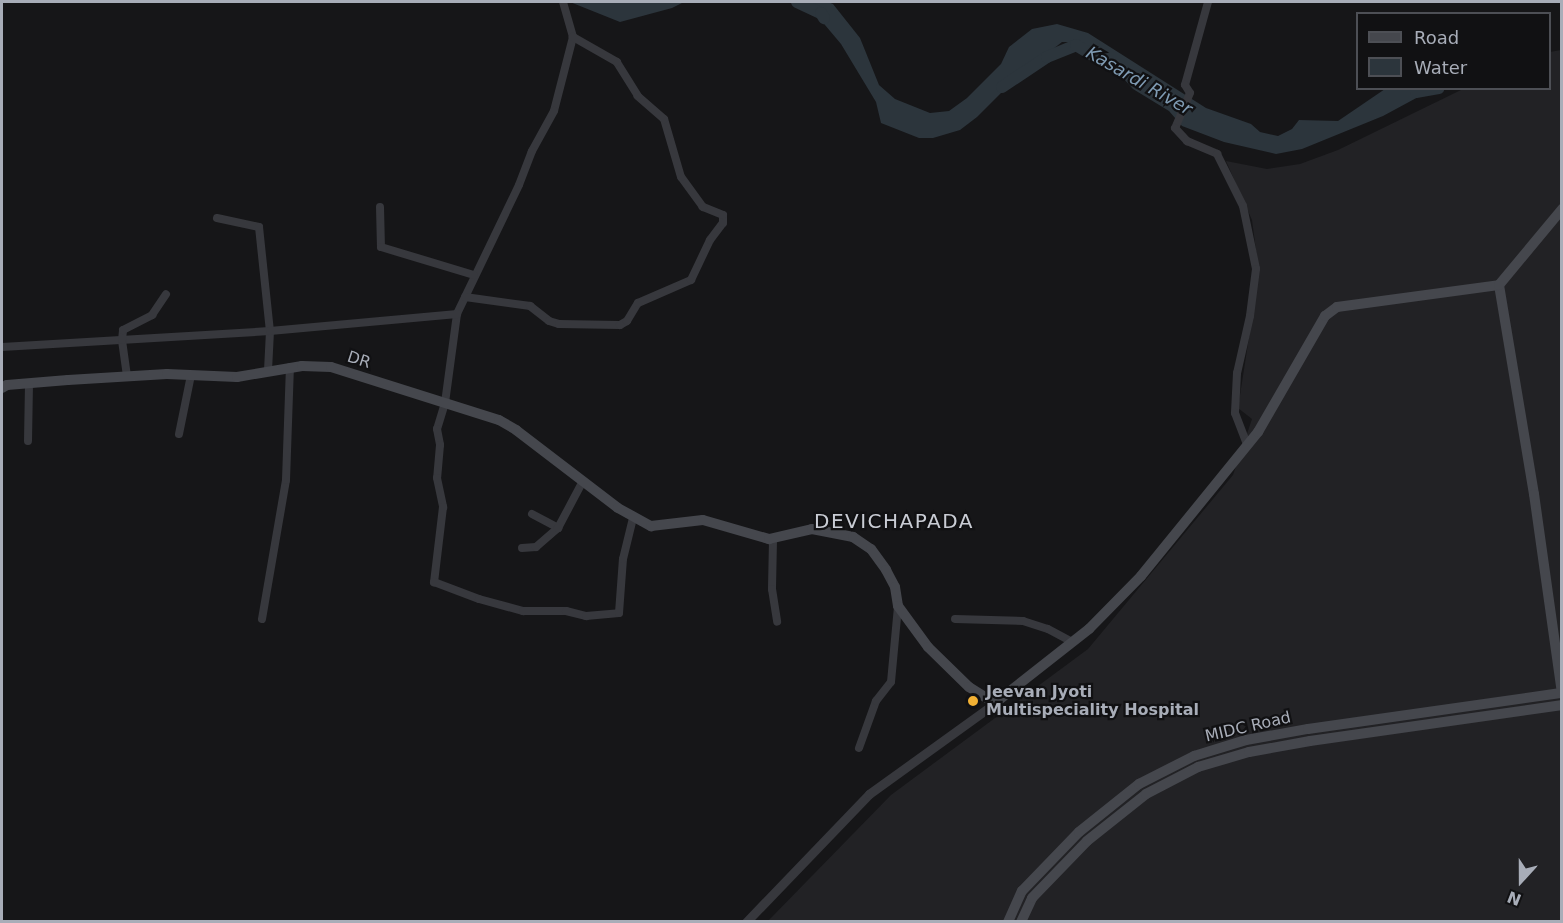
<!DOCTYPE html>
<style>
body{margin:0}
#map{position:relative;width:1563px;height:923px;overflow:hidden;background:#161618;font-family:"DejaVu Sans",sans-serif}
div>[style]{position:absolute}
.built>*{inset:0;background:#222225}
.water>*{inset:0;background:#2c353c}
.river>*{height:12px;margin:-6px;padding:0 6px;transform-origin:6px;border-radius:6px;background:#2c353c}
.minor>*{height:8px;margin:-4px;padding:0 4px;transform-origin:4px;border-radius:4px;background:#37383d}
.tertiary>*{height:9px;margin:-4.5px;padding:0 4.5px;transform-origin:4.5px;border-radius:4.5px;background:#37383d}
.secondary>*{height:10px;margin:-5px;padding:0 5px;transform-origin:5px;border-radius:5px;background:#45474d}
.dots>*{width:16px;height:16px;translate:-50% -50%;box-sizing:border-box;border:3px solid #111113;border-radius:50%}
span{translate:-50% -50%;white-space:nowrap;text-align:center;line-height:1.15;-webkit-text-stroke:4.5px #111113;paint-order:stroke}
.street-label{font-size:16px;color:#a8adb8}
.poi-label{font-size:16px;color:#a8adb8;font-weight:700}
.left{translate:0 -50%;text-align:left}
.water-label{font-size:18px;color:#7f9bb3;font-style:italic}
.quarter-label{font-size:20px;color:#c9ccd4;letter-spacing:1.5px}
.frame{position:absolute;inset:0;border:3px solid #a8adb8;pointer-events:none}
.legend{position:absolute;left:1356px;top:12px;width:195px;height:78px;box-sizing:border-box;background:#111113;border:2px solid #4d4f55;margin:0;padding:8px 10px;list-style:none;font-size:18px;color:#a8adb8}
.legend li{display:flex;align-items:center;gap:12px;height:30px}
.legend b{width:30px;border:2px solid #4d4f55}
.north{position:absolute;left:1491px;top:851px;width:60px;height:60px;-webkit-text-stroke:4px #111113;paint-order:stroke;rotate:201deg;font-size:16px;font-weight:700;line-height:24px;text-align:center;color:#a8adb8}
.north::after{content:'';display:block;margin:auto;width:21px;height:27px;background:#a8adb8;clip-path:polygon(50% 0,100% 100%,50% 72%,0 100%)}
</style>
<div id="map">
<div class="built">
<i style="clip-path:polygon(1561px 50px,1561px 921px,767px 922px,891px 795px,1088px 649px,1233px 475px,1252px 419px,1238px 408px,1259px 273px,1252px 220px,1226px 161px,1267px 169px,1300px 164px,1338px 150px,1463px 89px,1550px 88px,1550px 52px)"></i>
</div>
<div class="water">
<i style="clip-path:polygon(570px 2px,684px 2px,672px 8px,620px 22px)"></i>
<i style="clip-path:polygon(797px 2px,828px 2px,833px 4px,860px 38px,879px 85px,895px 99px,930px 113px,949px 111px,967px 98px,1001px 64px,1009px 47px,1032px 29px,1057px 24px,1088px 33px,1206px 108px,1251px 124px,1260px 132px,1278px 136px,1292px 129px,1299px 120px,1338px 121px,1385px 89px,1433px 89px,1383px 116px,1302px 149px,1276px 154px,1224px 142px,1182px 126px,1169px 111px,1133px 89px,1123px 78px,1076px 42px,1062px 42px,1016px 78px,977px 117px,960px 130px,933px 138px,919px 138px,881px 123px,876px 102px,841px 44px,809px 6px)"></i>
</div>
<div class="river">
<i style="left:797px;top:2px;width:26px;rotate:25deg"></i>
<i style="left:821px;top:13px;width:6px;rotate:59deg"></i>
<i style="left:1002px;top:87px;width:54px;rotate:-33.7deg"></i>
<i style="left:1047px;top:57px;width:31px;rotate:-22deg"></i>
<i style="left:1076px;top:45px;width:26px;rotate:31deg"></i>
<i style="left:1416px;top:92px;width:23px;rotate:-10deg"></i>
</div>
<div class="minor">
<i style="left:563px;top:2px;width:36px;rotate:74deg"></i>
<i style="left:573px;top:37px;width:76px;rotate:104.4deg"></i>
<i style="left:554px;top:111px;width:46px;rotate:118.8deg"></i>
<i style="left:532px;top:151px;width:36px;rotate:111deg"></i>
<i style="left:519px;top:185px;width:143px;rotate:115.7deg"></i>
<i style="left:457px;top:314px;width:90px;rotate:97.7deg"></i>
<i style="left:445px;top:403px;width:27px;rotate:107deg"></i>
<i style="left:437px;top:429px;width:16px;rotate:79deg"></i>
<i style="left:440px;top:445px;width:33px;rotate:95deg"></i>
<i style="left:437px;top:478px;width:30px;rotate:78deg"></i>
<i style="left:443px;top:507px;width:76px;rotate:96.8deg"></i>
<i style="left:434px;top:582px;width:48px;rotate:20.7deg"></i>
<i style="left:479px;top:599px;width:46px;rotate:15.3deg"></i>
<i style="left:523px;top:611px;width:43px"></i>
<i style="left:566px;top:611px;width:21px;rotate:14deg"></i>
<i style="left:586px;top:616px;width:33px;rotate:-5deg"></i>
<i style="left:619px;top:613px;width:54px;rotate:-85.8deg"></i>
<i style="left:623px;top:559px;width:42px;rotate:-76.3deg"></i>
<i style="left:1208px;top:2px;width:86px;rotate:105.5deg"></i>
<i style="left:1185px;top:85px;width:9px;rotate:58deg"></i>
<i style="left:1190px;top:93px;width:38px;rotate:113deg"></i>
<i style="left:1175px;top:128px;width:18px;rotate:47deg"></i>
<i style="left:1187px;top:141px;width:33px;rotate:23deg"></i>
<i style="left:1217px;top:154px;width:58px;rotate:63.4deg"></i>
<i style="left:1243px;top:206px;width:64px;rotate:78.3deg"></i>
<i style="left:1256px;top:269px;width:47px;rotate:97.3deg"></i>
<i style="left:1250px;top:316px;width:58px;rotate:102.8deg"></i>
<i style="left:1237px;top:373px;width:40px;rotate:92.9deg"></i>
<i style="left:1235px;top:413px;width:34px;rotate:69deg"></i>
<i style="left:380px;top:207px;width:40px;rotate:88.6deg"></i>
<i style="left:381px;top:247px;width:97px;rotate:16.8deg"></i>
<i style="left:217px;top:218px;width:43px;rotate:12.1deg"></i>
<i style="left:259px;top:227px;width:105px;rotate:84deg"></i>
<i style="left:270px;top:331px;width:40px;rotate:92.9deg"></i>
<i style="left:465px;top:297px;width:66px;rotate:7.9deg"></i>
<i style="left:530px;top:306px;width:24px;rotate:38deg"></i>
<i style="left:549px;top:321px;width:10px;rotate:17deg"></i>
<i style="left:559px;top:324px;width:61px;rotate:0.9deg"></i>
<i style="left:620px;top:325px;width:8px;rotate:-30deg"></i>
<i style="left:627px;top:321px;width:21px;rotate:-59deg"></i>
<i style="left:638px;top:303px;width:58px;rotate:-23.5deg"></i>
<i style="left:691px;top:280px;width:44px;rotate:-64.6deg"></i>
<i style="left:710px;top:240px;width:21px;rotate:-53deg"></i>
<i style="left:723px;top:223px;width:8px;rotate:-90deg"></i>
<i style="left:723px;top:215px;width:22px;rotate:-158deg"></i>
<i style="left:703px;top:207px;width:37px;rotate:-126deg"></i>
<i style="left:681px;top:177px;width:60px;rotate:-106.3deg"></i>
<i style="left:664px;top:119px;width:35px;rotate:-139deg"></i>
<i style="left:638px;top:96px;width:40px;rotate:-122deg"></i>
<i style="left:617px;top:62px;width:51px;rotate:-150.4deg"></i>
<i style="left:2px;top:347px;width:268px;rotate:-3.4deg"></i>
<i style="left:270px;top:331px;width:188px;rotate:-5.2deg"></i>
<i style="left:127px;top:376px;width:36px;rotate:-98deg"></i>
<i style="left:122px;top:340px;width:10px;rotate:-84deg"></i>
<i style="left:123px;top:330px;width:33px;rotate:-27deg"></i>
<i style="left:152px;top:315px;width:25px;rotate:-56deg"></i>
<i style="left:179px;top:434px;width:60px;rotate:-78.5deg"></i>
<i style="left:28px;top:441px;width:58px;rotate:-89deg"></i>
<i style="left:532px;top:514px;width:30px;rotate:28deg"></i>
<i style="left:773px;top:540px;width:49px;rotate:91.2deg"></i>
<i style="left:772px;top:589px;width:33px;rotate:81deg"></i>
<i style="left:522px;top:548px;width:14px;rotate:-4deg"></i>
<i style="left:536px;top:547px;width:29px;rotate:-41deg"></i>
<i style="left:558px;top:528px;width:53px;rotate:-62deg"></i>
<i style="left:262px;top:619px;width:141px;rotate:-80.2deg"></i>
<i style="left:286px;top:480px;width:113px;rotate:-88deg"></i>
<i style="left:955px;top:619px;width:68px;rotate:1.7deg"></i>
<i style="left:1023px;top:621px;width:26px;rotate:18deg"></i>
<i style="left:1048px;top:629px;width:27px;rotate:28deg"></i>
<i style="left:859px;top:748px;width:50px;rotate:-70.1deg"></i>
<i style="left:876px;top:701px;width:24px;rotate:-52deg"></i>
<i style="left:891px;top:682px;width:76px;rotate:-84.7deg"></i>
</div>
<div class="tertiary">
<i style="left:746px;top:922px;width:178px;rotate:-46.1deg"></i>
<i style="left:869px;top:794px;width:155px;rotate:-35.8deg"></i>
</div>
<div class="secondary">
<i style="left:1499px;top:285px;width:212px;rotate:80.5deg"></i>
<i style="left:1534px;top:494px;width:201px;rotate:82deg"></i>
<i style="left:2px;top:388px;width:6px;rotate:-31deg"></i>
<i style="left:7px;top:385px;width:61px;rotate:-4.7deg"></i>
<i style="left:68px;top:380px;width:99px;rotate:-3.5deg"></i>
<i style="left:167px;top:374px;width:70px;rotate:2.5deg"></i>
<i style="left:237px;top:377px;width:66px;rotate:-9.6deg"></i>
<i style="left:302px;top:366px;width:29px;rotate:2deg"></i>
<i style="left:331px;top:367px;width:176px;rotate:17.5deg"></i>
<i style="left:499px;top:420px;width:20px;rotate:30deg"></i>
<i style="left:516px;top:430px;width:128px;rotate:37.4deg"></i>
<i style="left:618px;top:508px;width:38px;rotate:29deg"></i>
<i style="left:651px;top:526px;width:52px;rotate:-6.6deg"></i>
<i style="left:703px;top:520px;width:69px;rotate:16.1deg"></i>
<i style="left:769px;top:539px;width:44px;rotate:-13.1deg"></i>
<i style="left:812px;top:529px;width:42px;rotate:11deg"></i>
<i style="left:853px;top:537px;width:22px;rotate:34deg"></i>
<i style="left:871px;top:549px;width:26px;rotate:54deg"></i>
<i style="left:886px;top:570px;width:19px;rotate:62deg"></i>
<i style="left:895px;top:587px;width:19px;rotate:81deg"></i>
<i style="left:898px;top:606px;width:51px;rotate:53.8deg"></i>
<i style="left:928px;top:647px;width:57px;rotate:44.3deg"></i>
<i style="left:969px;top:687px;width:31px;rotate:32deg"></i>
<i style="left:995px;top:703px;width:120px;rotate:-38.2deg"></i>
<i style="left:1089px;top:629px;width:74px;rotate:-45.5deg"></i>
<i style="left:1141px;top:576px;width:186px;rotate:-50.9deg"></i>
<i style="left:1258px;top:432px;width:134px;rotate:-60deg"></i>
<i style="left:1325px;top:316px;width:15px;rotate:-37deg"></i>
<i style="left:1337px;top:307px;width:163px;rotate:-7.7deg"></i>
<i style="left:1499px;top:285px;width:99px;rotate:-50.3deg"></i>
<i style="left:1008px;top:922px;width:34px;rotate:-66deg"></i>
<i style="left:1022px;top:891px;width:82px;rotate:-46deg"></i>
<i style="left:1079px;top:832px;width:77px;rotate:-38.7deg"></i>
<i style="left:1139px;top:784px;width:62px;rotate:-27deg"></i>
<i style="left:1194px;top:756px;width:54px;rotate:-17.1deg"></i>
<i style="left:1246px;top:740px;width:63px;rotate:-10.1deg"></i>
<i style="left:1308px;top:729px;width:257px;rotate:-8.1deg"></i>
<i style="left:1021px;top:922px;width:26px;rotate:-65deg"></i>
<i style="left:1032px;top:898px;width:79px;rotate:-46deg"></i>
<i style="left:1087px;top:841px;width:75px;rotate:-38.5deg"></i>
<i style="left:1146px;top:794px;width:59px;rotate:-27.4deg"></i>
<i style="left:1198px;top:767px;width:53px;rotate:-16.4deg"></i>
<i style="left:1249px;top:752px;width:62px;rotate:-10.2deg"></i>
<i style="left:1310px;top:741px;width:255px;rotate:-8.1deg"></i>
</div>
<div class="dots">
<i style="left:973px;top:701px;background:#f2b134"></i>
</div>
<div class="street-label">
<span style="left:359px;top:360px;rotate:18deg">DR</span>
<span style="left:1248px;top:727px;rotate:-13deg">MIDC Road</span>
</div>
<div class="poi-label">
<span class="left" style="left:986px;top:701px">Jeevan Jyoti<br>Multispeciality Hospital</span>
</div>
<div class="water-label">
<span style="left:1139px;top:81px;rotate:30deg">Kasardi River</span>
</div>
<div class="quarter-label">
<span style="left:894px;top:521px">DEVICHAPADA</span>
</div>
<div class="frame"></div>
<ul class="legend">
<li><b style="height:8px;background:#45474d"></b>Road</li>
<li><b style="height:16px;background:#2c353c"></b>Water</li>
</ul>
<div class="north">N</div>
</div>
